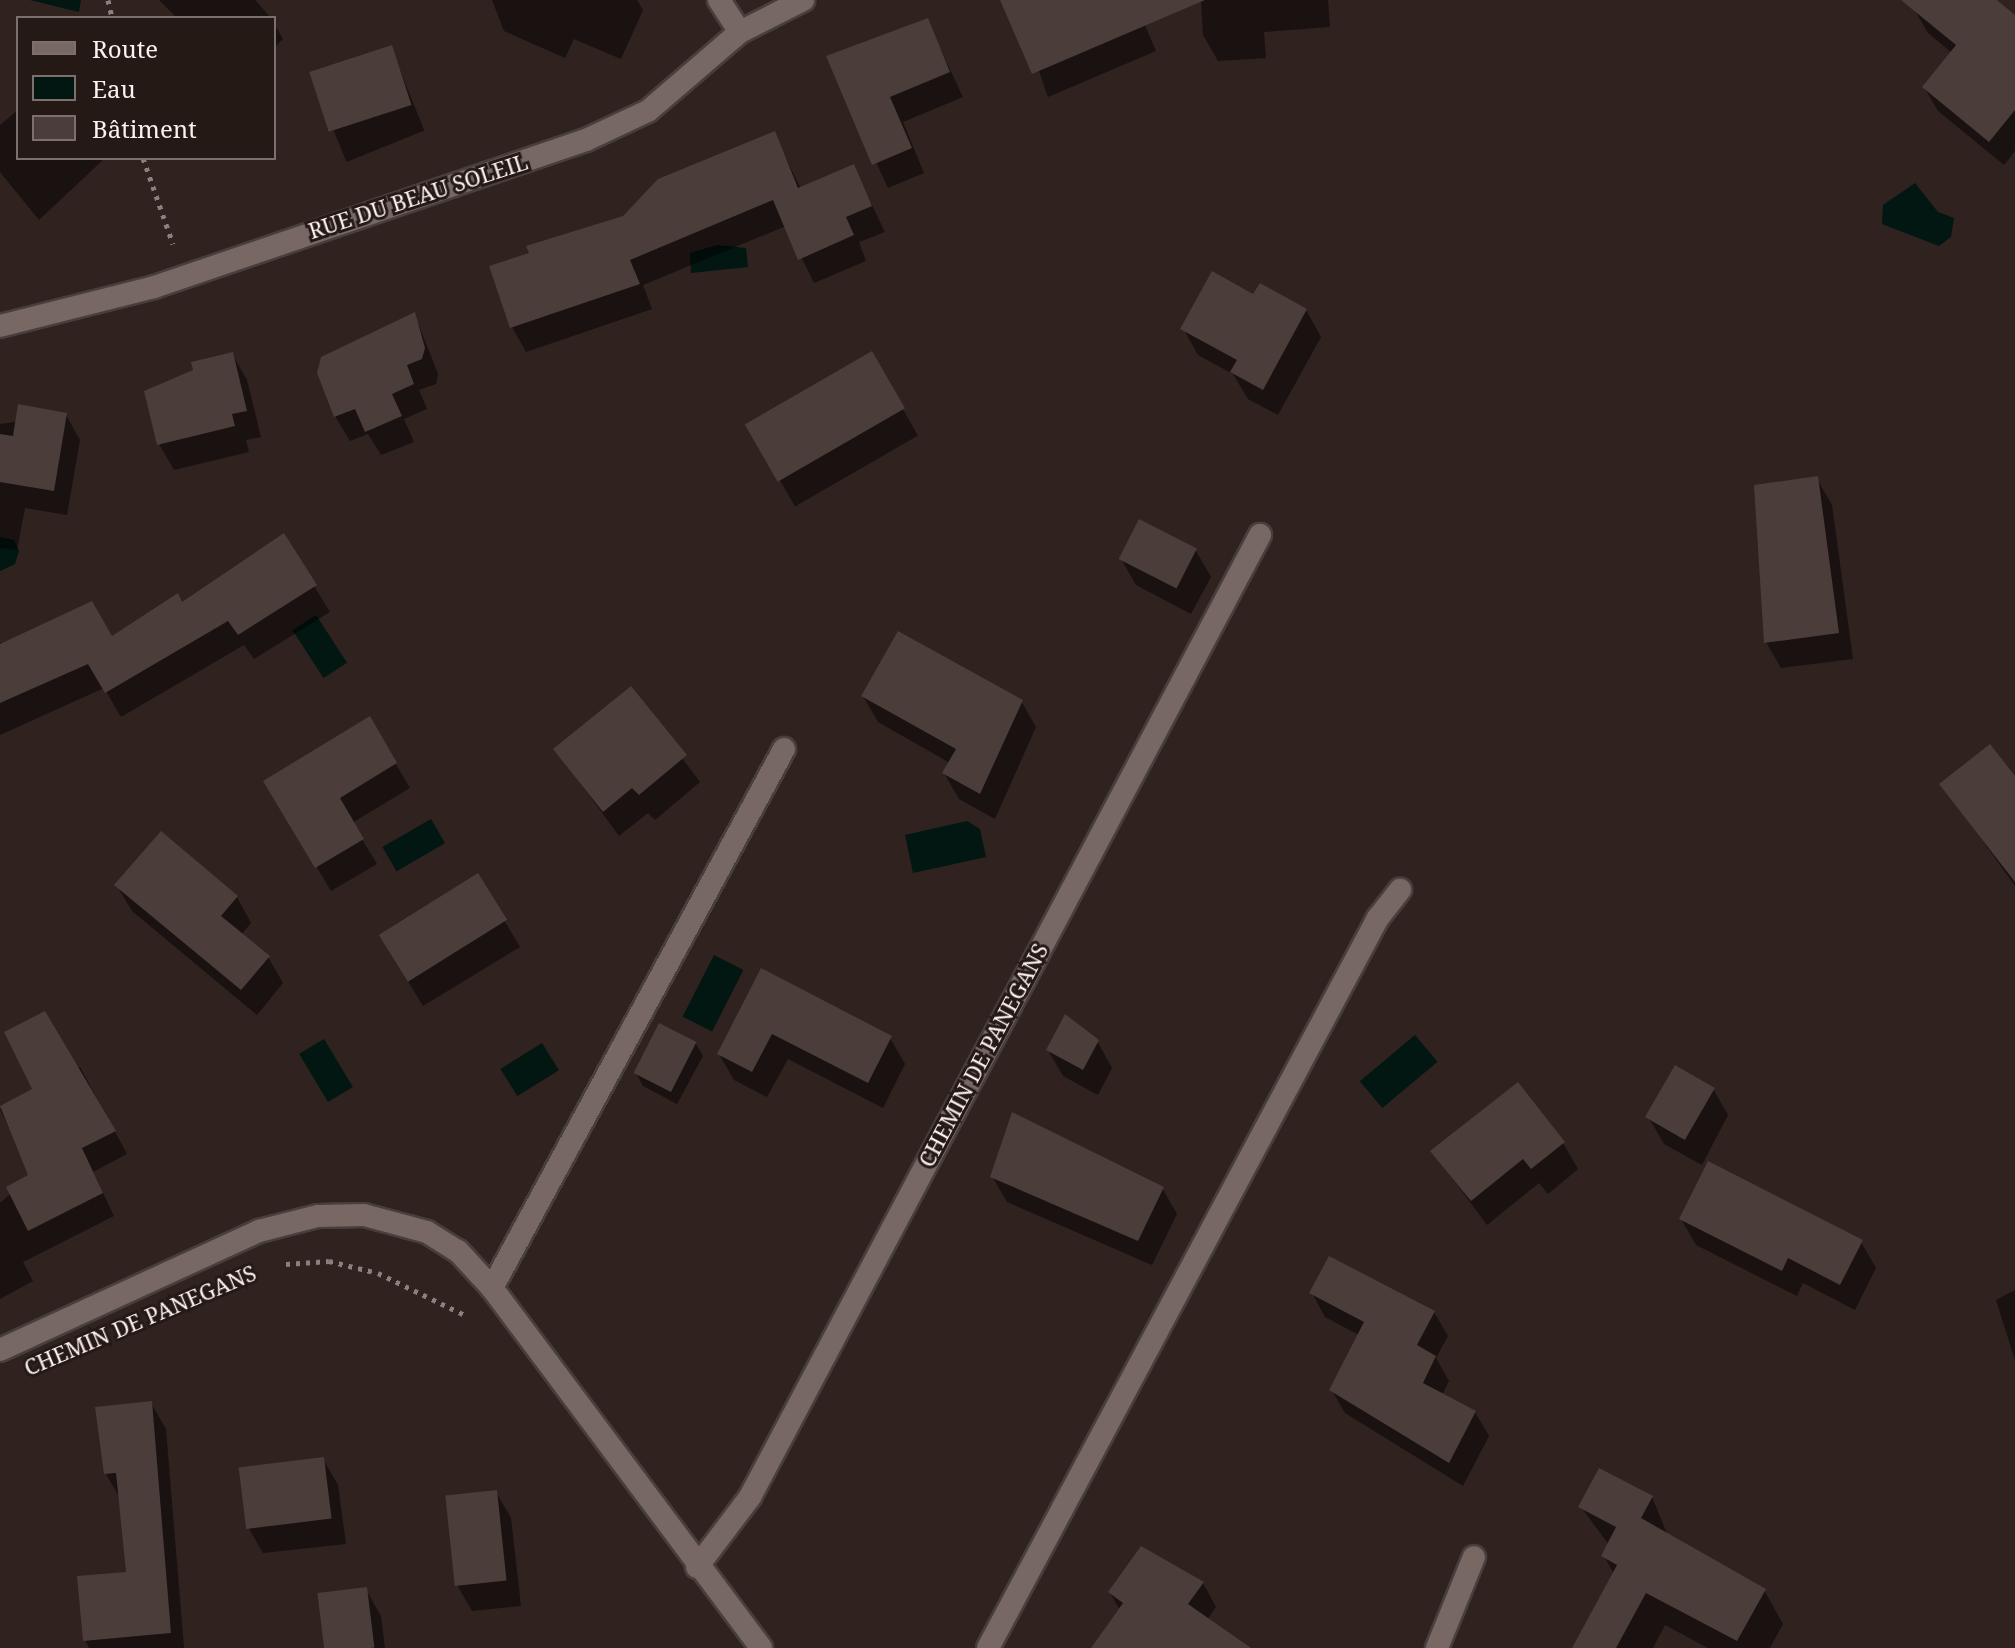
<!DOCTYPE html>
<meta charset="utf-8">
<style>
body{margin:0}
#map{position:relative;width:2015px;height:1648px;overflow:hidden;background:#2f221f;font-family:"Noto Serif",serif}
div>[style]{position:absolute}
.water>*{inset:0;background:#021612;transform-origin:0 0}
.shadow>*{inset:0;background:#0007;transform-origin:0 0}
.building>*{inset:0;background:#4b3d3a;transform-origin:0 0}
.path>*{height:5px;margin-top:-2.5px;transform-origin:0;background:repeating-linear-gradient(90deg,#8b807d 0 4px,transparent 0 10px)}
.roads{filter:drop-shadow(2px 0 #483e3c) drop-shadow(-2px 0 #483e3c) drop-shadow(0 2px #483e3c) drop-shadow(0 -2px #483e3c)}
.minor>*{height:22px;margin:-11px;padding:0 11px;transform-origin:11px;border-radius:11px;background:#776864}
.tertiary>*{height:22px;margin:-11px;padding:0 11px;transform-origin:11px;border-radius:11px;background:#776864}
span{translate:-50% -50%;white-space:nowrap;text-align:center;line-height:1.15;-webkit-text-stroke:6px #251916;paint-order:stroke}
.street-label{font-size:22px;color:#fbf2f0}
.legend{position:absolute;left:16px;top:16px;width:260px;height:144px;box-sizing:border-box;background:#251916;border:2px solid #7b706d;margin:0;padding:10px 14px;list-style:none;font-size:24px;color:#fbf2f0}
.legend li{display:flex;align-items:center;gap:16px;height:40px}
.legend b{width:40px;border:2px solid #7b706d}
</style>
<div id="map">
<div class="water">
<i style="clip-path:polygon(30px 0,81px 0,79px 12px)"></i>
<i style="clip-path:polygon(1915px 183px,1938px 212px,1954px 218px,1951px 237px,1939px 246px,1882px 224px,1883px 205px)"></i>
<i style="clip-path:polygon(717px 245px,746px 248px,748px 267px,691px 273px,690px 253px)"></i>
<i style="clip-path:polygon(0 537px,14px 540px,19px 551px,15px 564px,0 571px)"></i>
<i style="left:316px;top:615px;width:57px;height:28px;rotate:57deg"></i>
<i style="left:431px;top:819px;width:28px;height:56px;rotate:60deg"></i>
<i style="clip-path:polygon(967px 821px,980px 829px,986px 857px,913px 873px,905px 835px)"></i>
<i style="left:714px;top:955px;width:33px;height:69px;rotate:27deg"></i>
<i style="left:1415px;top:1035px;width:35px;height:72px;rotate:50deg"></i>
<i style="left:324px;top:1039px;width:56px;height:29px;rotate:59deg"></i>
<i style="left:542px;top:1043px;width:32px;height:49px;rotate:58deg"></i>
</div>
<div class="shadow">
<i style="clip-path:polygon(159px 0,255px 0,271px 18px,177px 18px)"></i>
<i style="clip-path:polygon(492px 0,637px 0,643px 10px,621px 59px,574px 39px,565px 58px,504px 31px)"></i>
<i style="clip-path:polygon(1014px 0,1134px 0,1156px 51px,1048px 97px)"></i>
<i style="clip-path:polygon(1201px 0,1328px 0,1330px 27px,1264px 32px,1266px 58px,1218px 61px,1203px 35px)"></i>
<i style="clip-path:polygon(1921px 0,1993px 0,2015px 18px,2015px 151px,2004px 165px,1938px 111px,1924px 87px,1952px 53px,1928px 33px,1914px 9px)"></i>
<i style="clip-path:polygon(927px 21px,963px 97px,903px 122px,924px 173px,888px 188px,828px 57px)"></i>
<i style="clip-path:polygon(274px 24px,283px 39px,274px 48px)"></i>
<i style="left:391px;top:48px;width:89px;height:84px;rotate:68deg"></i>
<i style="clip-path:polygon(18px 110px,18px 158px,105px 158px,39px 220px,0 172px,0 125px)"></i>
<i style="clip-path:polygon(774px 134px,801px 189px,853px 166px,885px 232px,859px 242px,866px 261px,814px 283px,786px 226px,643px 285px,652px 309px,526px 352px,512px 327px,624px 218px)"></i>
<i style="clip-path:polygon(1254px 296px,1306px 310px,1321px 337px,1278px 415px,1248px 399px,1233px 374px,1198px 355px,1183px 328px)"></i>
<i style="clip-path:polygon(415px 315px,438px 374px,436px 384px,419px 390px,427px 409px,404px 419px,414px 442px,381px 455px,368px 434px,350px 441px,335px 416px)"></i>
<i style="clip-path:polygon(232px 354px,247px 380px,261px 437px,246px 440px,249px 452px,174px 470px,159px 444px)"></i>
<i style="left:871px;top:354px;width:94px;height:142px;rotate:60deg"></i>
<i style="clip-path:polygon(66px 415px,80px 440px,67px 515px,25px 508px,17px 550px,0 548px,0 424px)"></i>
<i style="clip-path:polygon(1817px 479px,1832px 505px,1853px 659px,1781px 668px,1766px 642px)"></i>
<i style="clip-path:polygon(283px 536px,330px 612px,254px 659px,244px 645px,121px 717px,104px 688px,0 735px,0 643px,111px 638px,183px 604px)"></i>
<i style="clip-path:polygon(1196px 551px,1211px 577px,1191px 614px,1136px 585px,1121px 559px)"></i>
<i style="clip-path:polygon(630px 689px,700px 782px,655px 820px,648px 813px,619px 836px,556px 750px)"></i>
<i style="clip-path:polygon(863px 696px,1021px 701px,1036px 727px,995px 819px,959px 799px,944px 773px,950px 763px,878px 722px)"></i>
<i style="clip-path:polygon(369px 719px,410px 788px,352px 823px,377px 864px,331px 891px,266px 781px)"></i>
<i style="clip-path:polygon(2015px 780px,2015px 886px,1942px 784px)"></i>
<i style="clip-path:polygon(477px 875px,520px 947px,423px 1006px,395px 960px)"></i>
<i style="clip-path:polygon(117px 886px,237px 897px,251px 923px,241px 935px,268px 957px,283px 983px,257px 1015px,132px 911px)"></i>
<i style="clip-path:polygon(762px 971px,890px 1038px,905px 1064px,883px 1108px,788px 1059px,767px 1097px,734px 1080px,719px 1054px)"></i>
<i style="clip-path:polygon(1097px 1041px,1112px 1068px,1098px 1095px,1063px 1076px,1048px 1050px)"></i>
<i style="clip-path:polygon(696px 1044px,703px 1056px,677px 1104px,643px 1086px,636px 1073px)"></i>
<i style="clip-path:polygon(80px 1067px,127px 1154px,93px 1172px,114px 1216px,23px 1262px,33px 1281px,0 1299px,0 1203px,31px 1176px,0 1109px)"></i>
<i style="clip-path:polygon(1713px 1089px,1728px 1115px,1702px 1165px,1664px 1144px,1649px 1118px)"></i>
<i style="clip-path:polygon(1563px 1143px,1578px 1169px,1548px 1194px,1539px 1183px,1487px 1225px,1433px 1152px)"></i>
<i style="clip-path:polygon(992px 1176px,1162px 1188px,1177px 1214px,1152px 1265px,1007px 1202px)"></i>
<i style="clip-path:polygon(1681px 1219px,1861px 1242px,1876px 1268px,1855px 1310px,1803px 1283px,1797px 1296px,1696px 1245px)"></i>
<i style="clip-path:polygon(2015px 1290px,2015px 1360px,1996px 1300px)"></i>
<i style="clip-path:polygon(1312px 1293px,1434px 1312px,1448px 1336px,1436px 1358px,1449px 1381px,1442px 1395px,1475px 1412px,1489px 1436px,1463px 1486px,1345px 1413px,1331px 1389px,1359px 1335px,1325px 1317px)"></i>
<i style="clip-path:polygon(151px 1403px,166px 1429px,184px 1648px,89px 1648px,85px 1640px,129px 1574px,121px 1500px,106px 1474px)"></i>
<i style="clip-path:polygon(323px 1459px,338px 1485px,346px 1544px,263px 1553px,248px 1527px)"></i>
<i style="clip-path:polygon(496px 1492px,511px 1518px,521px 1606px,472px 1611px,457px 1585px)"></i>
<i style="clip-path:polygon(1652px 1497px,1668px 1536px,1764px 1590px,1783px 1624px,1770px 1648px,1708px 1648px,1665px 1625px,1653px 1648px,1574px 1648px,1614px 1574px,1604px 1556px,1609px 1545px,1581px 1507px)"></i>
<i style="clip-path:polygon(1203px 1583px,1216px 1607px,1207px 1620px,1239px 1648px,1099px 1648px,1120px 1610px,1110px 1593px)"></i>
<i style="clip-path:polygon(366px 1590px,381px 1616px,385px 1648px,325px 1648px)"></i>
</div>
<div class="building">
<i style="clip-path:polygon(1000px 0,1205px 0,1032px 74px)"></i>
<i style="clip-path:polygon(1901px 0,1997px 0,2015px 15px,2015px 110px,1989px 142px,1922px 87px,1956px 45px)"></i>
<i style="clip-path:polygon(928px 18px,950px 72px,890px 97px,912px 148px,872px 165px,826px 56px)"></i>
<i style="left:392px;top:45px;width:63px;height:87px;rotate:72deg"></i>
<i style="clip-path:polygon(775px 131px,798px 188px,854px 164px,872px 206px,846px 217px,854px 235px,798px 260px,773px 200px,630px 260px,640px 284px,510px 328px,489px 266px,529px 253px,526px 246px,623px 216px,658px 179px)"></i>
<i style="clip-path:polygon(1212px 271px,1253px 294px,1260px 283px,1307px 309px,1263px 390px,1230px 372px,1237px 360px,1180px 329px)"></i>
<i style="clip-path:polygon(415px 312px,425px 348px,422px 359px,407px 365px,414px 384px,392px 394px,402px 416px,365px 432px,355px 409px,334px 417px,317px 373px,321px 357px)"></i>
<i style="left:872px;top:351px;width:66px;height:147px;rotate:60deg"></i>
<i style="clip-path:polygon(233px 352px,247px 411px,232px 414px,235px 426px,157px 445px,144px 391px,193px 370px,191px 362px)"></i>
<i style="clip-path:polygon(18px 404px,67px 413px,54px 491px,0 482px,0 434px,13px 436px)"></i>
<i style="clip-path:polygon(1818px 476px,1839px 633px,1764px 643px,1754px 485px)"></i>
<i style="left:1139px;top:519px;width:65px;height:45px;rotate:27deg"></i>
<i style="clip-path:polygon(284px 533px,317px 585px,238px 635px,228px 621px,105px 693px,88px 664px,0 703px,0 644px,92px 601px,112px 636px,178px 593px,182px 602px)"></i>
<i style="clip-path:polygon(898px 631px,1023px 700px,980px 794px,942px 773px,956px 749px,861px 696px)"></i>
<i style="clip-path:polygon(631px 686px,687px 755px,639px 795px,632px 788px,603px 812px,553px 749px)"></i>
<i style="clip-path:polygon(370px 716px,397px 763px,340px 798px,364px 839px,315px 868px,263px 781px)"></i>
<i style="clip-path:polygon(1990px 744px,2015px 776px,2015px 882px,1939px 784px)"></i>
<i style="clip-path:polygon(161px 831px,238px 896px,221px 916px,270px 956px,241px 990px,114px 885px)"></i>
<i style="left:478px;top:873px;width:55px;height:117px;rotate:58deg"></i>
<i style="clip-path:polygon(761px 968px,892px 1036px,868px 1083px,772px 1034px,752px 1072px,717px 1054px)"></i>
<i style="clip-path:polygon(45px 1011px,116px 1131px,82px 1148px,103px 1193px,28px 1231px,6px 1187px,28px 1175px,0 1106px,32px 1089px,4px 1032px)"></i>
<i style="clip-path:polygon(1065px 1014px,1099px 1040px,1083px 1070px,1046px 1050px)"></i>
<i style="left:659px;top:1023px;width:42px;height:56px;rotate:27deg"></i>
<i style="left:1675px;top:1065px;width:46px;height:60px;rotate:30deg"></i>
<i style="clip-path:polygon(1518px 1082px,1565px 1142px,1531px 1169px,1523px 1159px,1471px 1201px,1430px 1151px)"></i>
<i style="clip-path:polygon(1012px 1112px,1164px 1187px,1138px 1241px,990px 1177px)"></i>
<i style="clip-path:polygon(1708px 1161px,1863px 1240px,1840px 1285px,1788px 1258px,1782px 1271px,1679px 1219px)"></i>
<i style="clip-path:polygon(1329px 1256px,1435px 1311px,1417px 1345px,1436px 1356px,1423px 1383px,1476px 1411px,1449px 1463px,1329px 1390px,1364px 1322px,1309px 1293px)"></i>
<i style="clip-path:polygon(152px 1401px,171px 1633px,83px 1641px,77px 1576px,126px 1572px,116px 1473px,104px 1474px,95px 1407px)"></i>
<i style="left:324px;top:1457px;width:62px;height:86px;rotate:83deg"></i>
<i style="clip-path:polygon(1599px 1468px,1653px 1496px,1641px 1518px,1766px 1589px,1737px 1641px,1646px 1593px,1616px 1648px,1572px 1648px,1617px 1565px,1601px 1556px,1616px 1527px,1578px 1507px)"></i>
<i style="left:497px;top:1490px;width:91px;height:52px;rotate:84deg"></i>
<i style="clip-path:polygon(1141px 1546px,1204px 1582px,1188px 1604px,1251px 1648px,1091px 1648px,1123px 1603px,1108px 1592px)"></i>
<i style="left:367px;top:1587px;width:61px;height:50px;rotate:83deg"></i>
</div>
<div class="path">
<i style="left:108px;top:0;width:18px;rotate:77deg"></i>
<i style="left:143px;top:158px;width:91px;rotate:70.8deg"></i>
<i style="left:286px;top:1264px;width:43px;rotate:-4deg"></i>
<i style="left:329px;top:1261px;width:50px;rotate:13.8deg"></i>
<i style="left:378px;top:1273px;width:97px;rotate:25.8deg"></i>
</div>
<div class="roads">
<div class="minor">
<i style="left:719px;top:0;width:38px;rotate:57deg"></i>
<i style="left:0;top:326px;width:159px;rotate:-14.2deg"></i>
<i style="left:154px;top:287px;width:456px;rotate:-18.8deg"></i>
<i style="left:586px;top:140px;width:68px;rotate:-25.1deg"></i>
<i style="left:648px;top:111px;width:121px;rotate:-40.7deg"></i>
<i style="left:740px;top:32px;width:71px;rotate:-26.9deg"></i>
<i style="left:492px;top:1288px;width:613px;rotate:-61.55deg"></i>
<i style="left:697px;top:1567px;width:88px;rotate:-52.9deg"></i>
<i style="left:750px;top:1497px;width:1089px;rotate:-62.07deg"></i>
<i style="left:988px;top:1648px;width:828px;rotate:-61.89deg"></i>
<i style="left:1378px;top:918px;width:36px;rotate:-52deg"></i>
<i style="left:1437px;top:1648px;width:98px;rotate:-67.9deg"></i>
</div>
<div class="tertiary">
<i style="left:0;top:1350px;width:285px;rotate:-24.7deg"></i>
<i style="left:259px;top:1231px;width:61px;rotate:-14.3deg"></i>
<i style="left:318px;top:1216px;width:46px;rotate:-1.2deg"></i>
<i style="left:364px;top:1215px;width:65px;rotate:15.1deg"></i>
<i style="left:427px;top:1232px;width:36px;rotate:32deg"></i>
<i style="left:458px;top:1251px;width:50px;rotate:47.4deg"></i>
<i style="left:492px;top:1288px;width:449px;rotate:53.2deg"></i>
</div>
</div>
<div class="street-label">
<span style="left:418px;top:196px;rotate:-18deg">RUE DU BEAU SOLEIL</span>
<span style="left:983px;top:1055px;rotate:-62deg">CHEMIN DE PANEGANS</span>
<span style="left:140px;top:1320px;rotate:-23deg">CHEMIN DE PANEGANS</span>
</div>
<ul class="legend">
<li><b style="height:10px;background:#776864"></b>Route</li>
<li><b style="height:22px;background:#021612"></b>Eau</li>
<li><b style="height:22px;background:#4b3d3a"></b>Bâtiment</li>
</ul>
</div>
